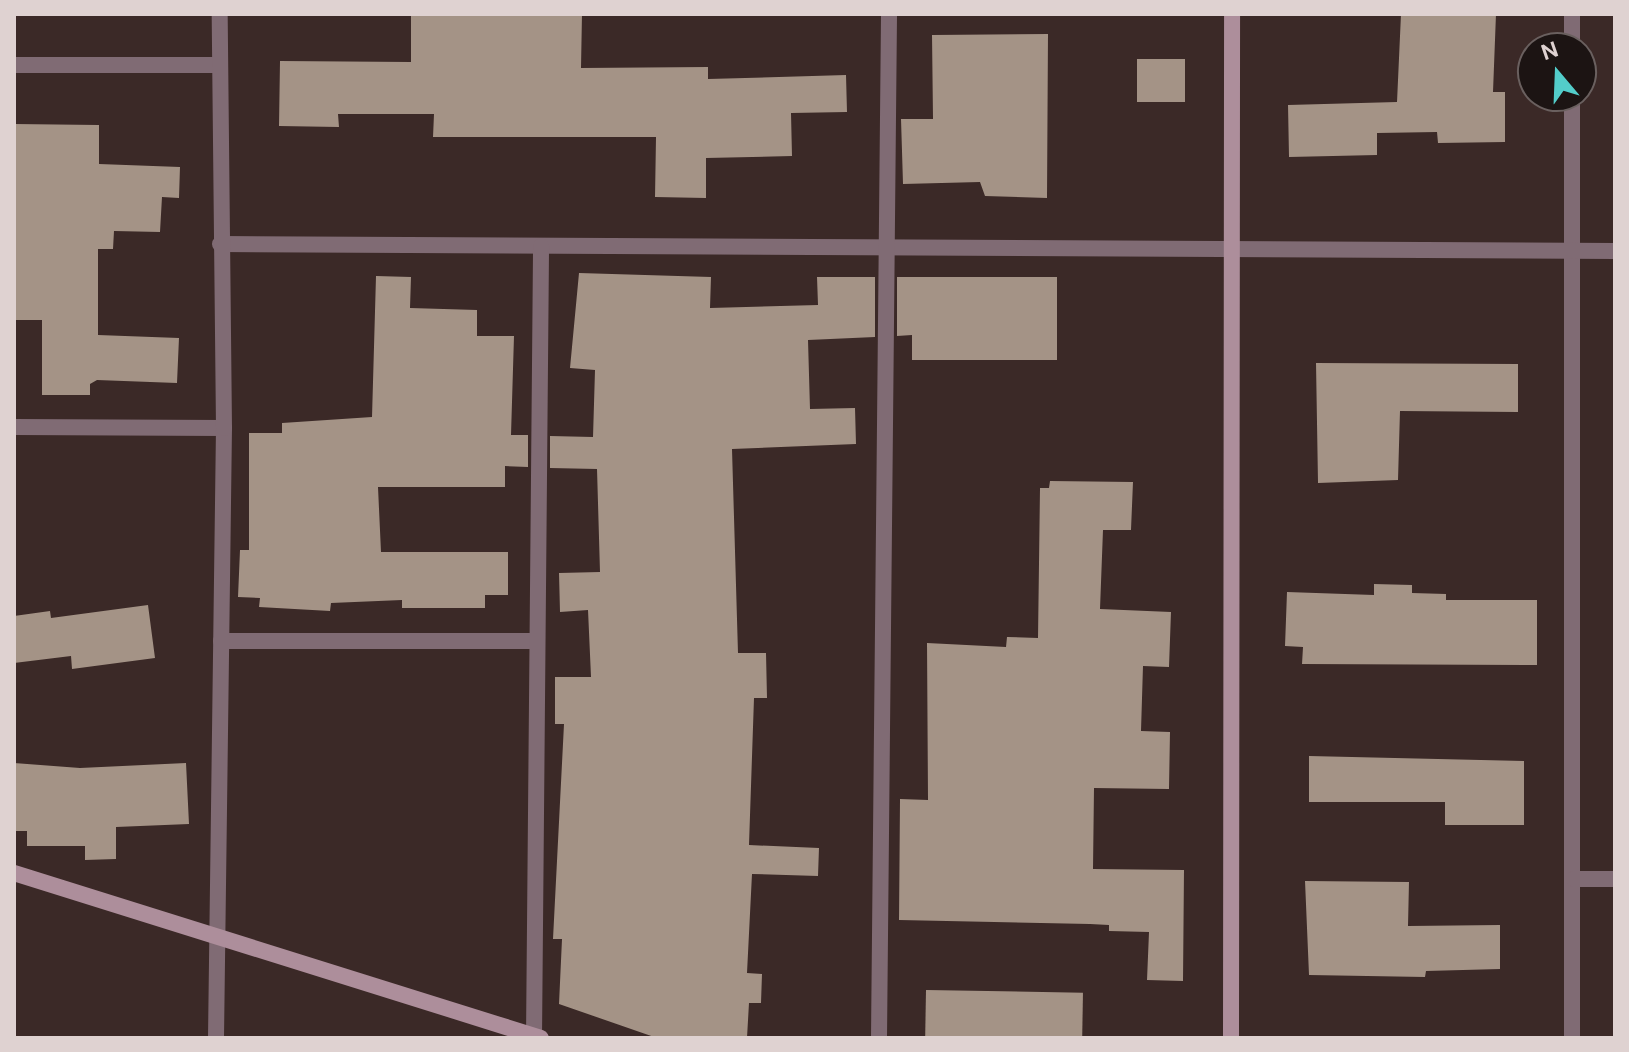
<!DOCTYPE html>
<style>
body{margin:0}
#map{position:relative;width:1629px;height:1052px;overflow:hidden;background:#3b2927;font-family:"DM Sans",sans-serif}
div>[style]{position:absolute}
.building>*{inset:0;background:#a49386;transform-origin:0 0}
.street>*{height:16px;margin:-8px;padding:0 8px;transform-origin:8px;border-radius:8px;background:#806b74}
.secondary>*{height:16px;margin:-8px;padding:0 8px;transform-origin:8px;border-radius:8px;background:#ad8e9b}
span{translate:-50% -50%;white-space:nowrap;text-align:center;line-height:1.15;-webkit-text-stroke:8px #1c1413;paint-order:stroke}
.frame{position:absolute;inset:0;border:16px solid #dfd2d1;pointer-events:none}
.north{position:absolute;left:1517px;top:32px;width:80px;height:80px;box-sizing:border-box;background:#1c1413;border:2px solid #6a605f;border-radius:50%;rotate:341deg;font-size:22px;font-weight:700;line-height:32px;text-align:center;color:#dfd2d1}
.north::after{content:'';display:block;margin:auto;width:28px;height:36px;background:#53cdca;clip-path:polygon(50% 0,100% 100%,50% 72%,0 100%)}
</style>
<div id="map">
<div class="building">
<i style="clip-path:polygon(411px 14px,582px 14px,581px 68px,708px 67px,708px 79px,846px 75px,847px 112px,791px 113px,792px 156px,706px 158px,706px 198px,655px 197px,656px 137px,433px 137px,434px 114px,338px 114px,339px 127px,279px 126px,280px 61px,411px 62px)"></i>
<i style="clip-path:polygon(1401px 14px,1496px 14px,1493px 92px,1505px 92px,1505px 142px,1438px 143px,1437px 132px,1377px 133px,1377px 155px,1289px 157px,1288px 105px,1397px 102px)"></i>
<i style="clip-path:polygon(1048px 34px,1047px 198px,985px 196px,980px 182px,903px 184px,901px 119px,933px 119px,932px 35px)"></i>
<i style="left:1137px;top:59px;width:48px;height:43px"></i>
<i style="clip-path:polygon(14px 124px,99px 125px,99px 164px,180px 167px,179px 198px,162px 197px,160px 232px,114px 231px,113px 249px,98px 249px,98px 335px,179px 338px,177px 383px,97px 380px,90px 384px,90px 395px,42px 395px,42px 320px,14px 320px)"></i>
<i style="clip-path:polygon(579px 273px,711px 277px,710px 308px,818px 305px,817px 277px,875px 277px,875px 337px,808px 340px,810px 409px,855px 408px,856px 444px,732px 449px,738px 653px,766px 653px,767px 698px,754px 698px,749px 845px,819px 848px,818px 876px,752px 874px,747px 973px,762px 974px,761px 1003px,749px 1003px,747px 1038px,657px 1038px,559px 1004px,562px 939px,553px 939px,564px 724px,555px 724px,555px 677px,591px 677px,588px 610px,560px 612px,559px 573px,600px 572px,597px 469px,550px 468px,550px 436px,593px 437px,595px 370px,570px 368px)"></i>
<i style="clip-path:polygon(376px 276px,411px 277px,410px 308px,477px 310px,477px 336px,514px 336px,511px 435px,528px 435px,528px 467px,505px 466px,505px 487px,378px 487px,381px 552px,508px 552px,508px 595px,485px 595px,485px 608px,402px 608px,402px 600px,331px 603px,330px 611px,259px 607px,260px 598px,238px 597px,240px 550px,249px 550px,249px 433px,282px 433px,282px 423px,372px 417px)"></i>
<i style="clip-path:polygon(897px 277px,1057px 277px,1057px 360px,912px 360px,912px 335px,897px 336px)"></i>
<i style="clip-path:polygon(1316px 363px,1518px 364px,1518px 412px,1400px 411px,1398px 480px,1318px 483px)"></i>
<i style="clip-path:polygon(1050px 481px,1133px 482px,1131px 530px,1103px 530px,1100px 609px,1171px 612px,1169px 667px,1143px 666px,1141px 731px,1170px 732px,1169px 789px,1094px 788px,1093px 869px,1184px 870px,1183px 981px,1147px 980px,1149px 932px,1109px 931px,1109px 925px,1090px 924px,899px 920px,900px 799px,928px 800px,927px 643px,1006px 647px,1007px 637px,1038px 638px,1040px 488px,1049px 488px)"></i>
<i style="clip-path:polygon(1374px 584px,1412px 585px,1412px 593px,1446px 594px,1446px 600px,1537px 600px,1537px 665px,1302px 664px,1303px 647px,1285px 646px,1287px 592px,1374px 595px)"></i>
<i style="clip-path:polygon(148px 605px,155px 658px,72px 669px,71px 656px,14px 663px,14px 616px,50px 611px,51px 618px)"></i>
<i style="clip-path:polygon(1309px 756px,1524px 761px,1524px 825px,1445px 825px,1445px 802px,1309px 802px)"></i>
<i style="clip-path:polygon(14px 763px,80px 768px,186px 763px,189px 824px,116px 827px,116px 859px,85px 860px,85px 846px,27px 846px,27px 831px,14px 831px)"></i>
<i style="clip-path:polygon(1305px 881px,1409px 882px,1408px 926px,1500px 925px,1500px 969px,1426px 971px,1425px 977px,1309px 975px)"></i>
<i style="left:926px;top:990px;width:157px;height:48px;rotate:1deg"></i>
</div>
<div class="street">
<i style="left:1572px;top:48px;width:34px;rotate:-90deg"></i>
<i style="left:14px;top:65px;width:206px"></i>
<i style="left:1572px;top:96px;width:942px;rotate:90deg"></i>
<i style="left:220px;top:244px;width:1395px;rotate:0.29deg"></i>
<i style="left:14px;top:427px;width:210px;rotate:0.3deg"></i>
<i style="left:221px;top:641px;width:316px"></i>
<i style="left:1574px;top:879px;width:41px"></i>
<i style="left:216px;top:1038px;width:610px;rotate:-89.25deg"></i>
<i style="left:224px;top:428px;width:414px;rotate:-90.6deg"></i>
<i style="left:534px;top:1038px;width:792px;rotate:-89.49deg"></i>
<i style="left:879px;top:1038px;width:1024px;rotate:-89.44deg"></i>
</div>
<div class="secondary">
<i style="left:14px;top:873px;width:552px;rotate:17.38deg"></i>
<i style="left:1231px;top:1038px;width:1024px;rotate:-89.94deg"></i>
</div>
<div class="frame"></div>
<div class="north">N</div>
</div>
